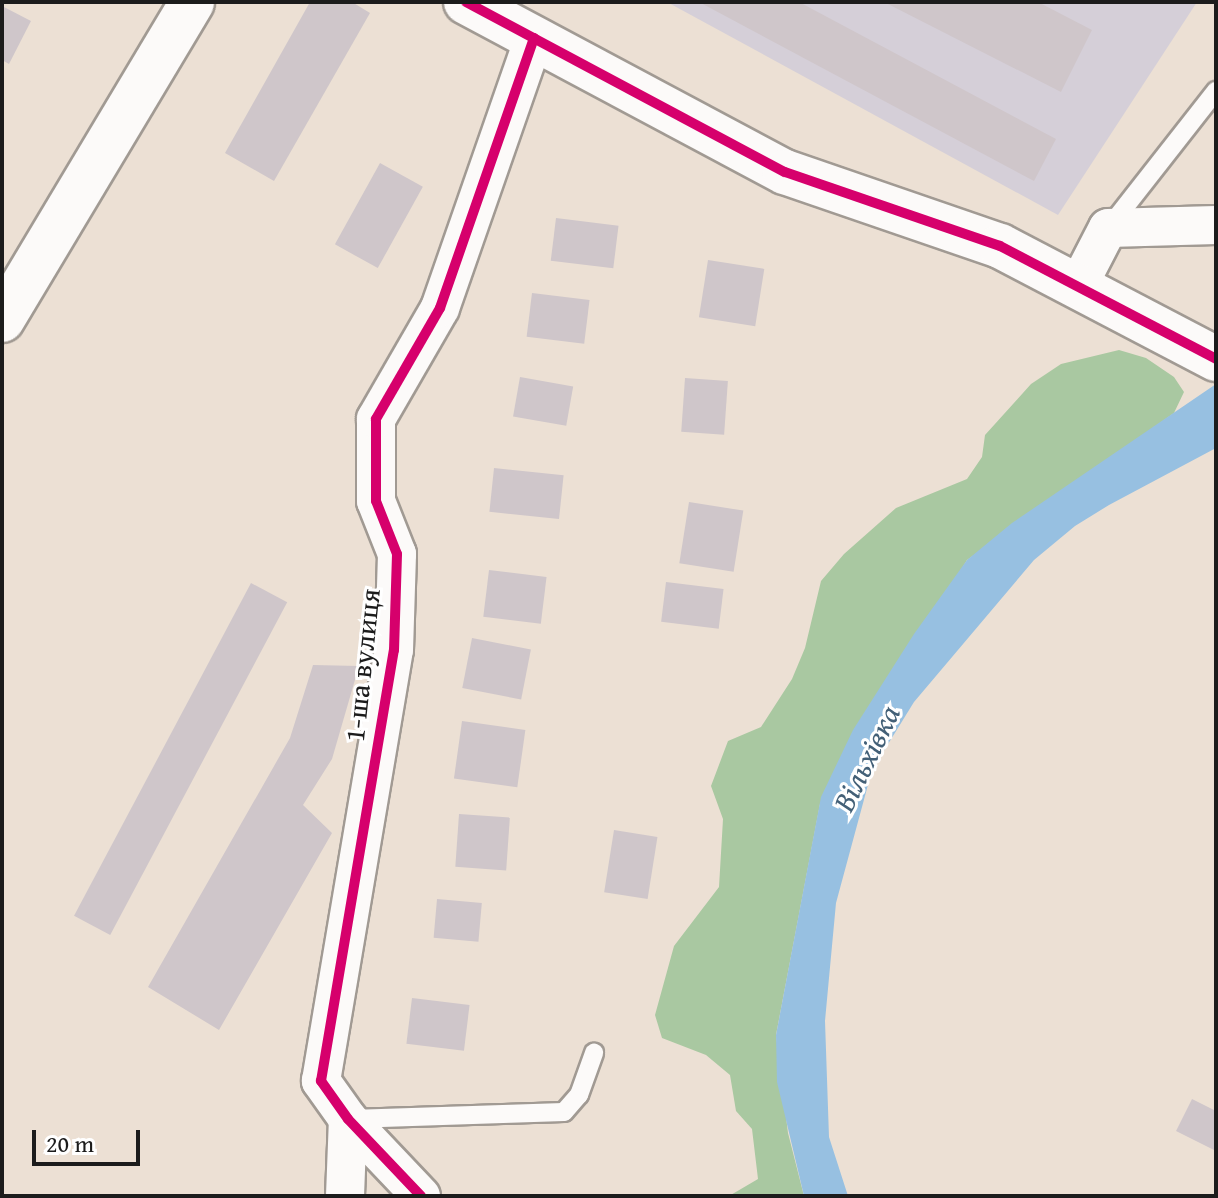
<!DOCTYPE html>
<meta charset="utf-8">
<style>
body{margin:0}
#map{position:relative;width:1218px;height:1198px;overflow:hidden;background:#ece0d4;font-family:"Gentium Book Plus",serif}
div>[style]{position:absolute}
.industrial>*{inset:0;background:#d5cfd8}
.forest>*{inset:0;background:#a9c8a1}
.water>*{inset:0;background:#97c0e1}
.building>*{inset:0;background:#cfc6ca;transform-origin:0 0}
.roads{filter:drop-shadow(2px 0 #a19a93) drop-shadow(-2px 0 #a19a93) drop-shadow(0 2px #a19a93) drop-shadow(0 -2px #a19a93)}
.service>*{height:18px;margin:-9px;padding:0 9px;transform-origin:9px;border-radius:9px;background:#fcfaf9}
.minor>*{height:38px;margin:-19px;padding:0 19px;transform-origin:19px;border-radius:19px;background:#fcfaf9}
.tertiary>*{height:44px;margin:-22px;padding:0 22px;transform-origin:22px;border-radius:22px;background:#fcfaf9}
.cycleway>*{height:10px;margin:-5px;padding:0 5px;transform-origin:5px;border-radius:5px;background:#d6006c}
span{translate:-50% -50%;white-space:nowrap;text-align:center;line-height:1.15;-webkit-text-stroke:6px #fff;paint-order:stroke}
.street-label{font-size:28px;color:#1c1c1c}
.water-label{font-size:30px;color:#436077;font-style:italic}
.frame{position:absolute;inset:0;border:4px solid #1c1c1c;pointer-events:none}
.scale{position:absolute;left:32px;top:1130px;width:108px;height:36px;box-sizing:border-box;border:4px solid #1c1c1c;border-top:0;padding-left:10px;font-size:24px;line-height:28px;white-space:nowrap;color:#1c1c1c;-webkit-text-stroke:6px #fff;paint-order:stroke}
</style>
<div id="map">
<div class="industrial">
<i style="clip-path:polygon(667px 2px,1197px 2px,1058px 215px)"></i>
</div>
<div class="forest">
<i style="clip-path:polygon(1119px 350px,1146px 358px,1174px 377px,1184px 392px,1174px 413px,967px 560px,820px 804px,776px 1035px,788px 1133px,804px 1196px,729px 1196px,758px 1179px,752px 1129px,736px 1111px,730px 1075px,706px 1055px,662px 1038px,655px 1015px,674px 946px,719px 887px,723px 819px,711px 786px,728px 741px,761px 727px,792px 679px,805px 648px,821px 581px,844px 554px,896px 508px,967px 479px,982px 457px,985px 435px,1031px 384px,1061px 364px)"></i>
</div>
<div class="water">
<i style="clip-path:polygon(1216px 384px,1216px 448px,1109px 505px,1075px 526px,1034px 560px,914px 702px,872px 770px,836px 903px,825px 1021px,829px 1137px,848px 1196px,804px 1196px,777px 1082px,776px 1035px,821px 797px,853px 730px,914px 634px,967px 560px,1012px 523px)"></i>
</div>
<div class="building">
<i style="clip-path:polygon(310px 2px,352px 2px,370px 13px,274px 181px,225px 153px)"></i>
<i style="clip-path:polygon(699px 2px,799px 2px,1056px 139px,1034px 181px)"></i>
<i style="clip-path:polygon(884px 2px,1038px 2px,1092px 30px,1061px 92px)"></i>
<i style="clip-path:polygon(2px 6px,31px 21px,9px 64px,2px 60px)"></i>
<i style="left:380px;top:163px;width:49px;height:93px;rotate:29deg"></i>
<i style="left:556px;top:218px;width:63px;height:43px;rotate:7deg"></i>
<i style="left:708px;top:260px;width:57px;height:58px;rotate:9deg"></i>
<i style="left:532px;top:293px;width:58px;height:44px;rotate:7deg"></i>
<i style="left:520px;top:377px;width:54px;height:40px;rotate:10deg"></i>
<i style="left:685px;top:378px;width:43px;height:54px;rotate:4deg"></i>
<i style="left:494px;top:468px;width:70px;height:44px;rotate:6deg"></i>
<i style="left:689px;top:502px;width:55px;height:62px;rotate:9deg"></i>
<i style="left:489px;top:570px;width:58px;height:47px;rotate:7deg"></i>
<i style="left:666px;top:582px;width:58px;height:40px;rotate:7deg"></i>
<i style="left:251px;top:583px;width:41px;height:377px;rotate:28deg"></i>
<i style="left:472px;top:638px;width:60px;height:51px;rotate:11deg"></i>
<i style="clip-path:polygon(313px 665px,359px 666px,332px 759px,303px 805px,332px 833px,219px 1030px,148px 987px,290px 738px)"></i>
<i style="left:462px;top:721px;width:64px;height:58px;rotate:8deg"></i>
<i style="left:459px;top:814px;width:51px;height:53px;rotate:4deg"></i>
<i style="left:614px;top:830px;width:44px;height:63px;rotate:9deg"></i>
<i style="left:437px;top:899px;width:45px;height:39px;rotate:5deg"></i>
<i style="left:412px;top:998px;width:58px;height:46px;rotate:7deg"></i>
<i style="clip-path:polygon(1192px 1099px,1216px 1111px,1216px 1151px,1176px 1131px)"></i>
</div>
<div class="roads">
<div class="service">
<i style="left:1110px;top:226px;width:172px;rotate:-51.9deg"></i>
<i style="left:351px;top:1119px;width:213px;rotate:-1.9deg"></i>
<i style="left:564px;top:1112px;width:23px;rotate:-49deg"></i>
<i style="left:579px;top:1095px;width:45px;rotate:-70.3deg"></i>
</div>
<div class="minor">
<i style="left:1078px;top:286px;width:65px;rotate:-62.7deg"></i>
<i style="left:1108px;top:228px;width:108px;rotate:-1.6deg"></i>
<i style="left:345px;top:1196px;width:77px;rotate:-87.8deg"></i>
<i style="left:421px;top:1196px;width:106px;rotate:-133.5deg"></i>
<i style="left:348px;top:1119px;width:47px;rotate:-125.4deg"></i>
<i style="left:321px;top:1081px;width:437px;rotate:-80.4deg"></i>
<i style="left:394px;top:650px;width:96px;rotate:-88.2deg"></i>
<i style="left:397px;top:554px;width:57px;rotate:-111.6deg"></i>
<i style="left:376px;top:501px;width:82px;rotate:-90deg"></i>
<i style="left:376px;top:419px;width:128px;rotate:-60deg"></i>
<i style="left:440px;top:308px;width:286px;rotate:-70.8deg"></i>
</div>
<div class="tertiary">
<i style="left:466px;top:2px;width:361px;rotate:28.1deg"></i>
<i style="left:785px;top:172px;width:227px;rotate:19deg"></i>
<i style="left:1000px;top:246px;width:244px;rotate:27.6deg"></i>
<i style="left:2px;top:320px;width:370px;rotate:-59.1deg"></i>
</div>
</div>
<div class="cycleway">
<i style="left:466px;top:2px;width:361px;rotate:28.1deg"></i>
<i style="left:785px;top:172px;width:227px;rotate:19deg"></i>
<i style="left:1000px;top:246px;width:244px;rotate:27.6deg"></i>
<i style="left:421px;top:1196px;width:106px;rotate:-133.5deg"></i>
<i style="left:348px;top:1119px;width:47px;rotate:-125.4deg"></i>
<i style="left:321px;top:1081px;width:437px;rotate:-80.4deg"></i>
<i style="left:394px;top:650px;width:96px;rotate:-88.2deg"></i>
<i style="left:397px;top:554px;width:57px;rotate:-111.6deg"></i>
<i style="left:376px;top:501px;width:82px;rotate:-90deg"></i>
<i style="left:376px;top:419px;width:128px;rotate:-60deg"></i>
<i style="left:440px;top:308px;width:286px;rotate:-70.8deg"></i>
</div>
<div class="street-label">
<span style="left:362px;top:665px;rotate:-84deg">1-ша вулиця</span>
</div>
<div class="water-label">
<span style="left:866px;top:758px;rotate:-64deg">Вільхівка</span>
</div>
<div class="frame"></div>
<div class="scale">20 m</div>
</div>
